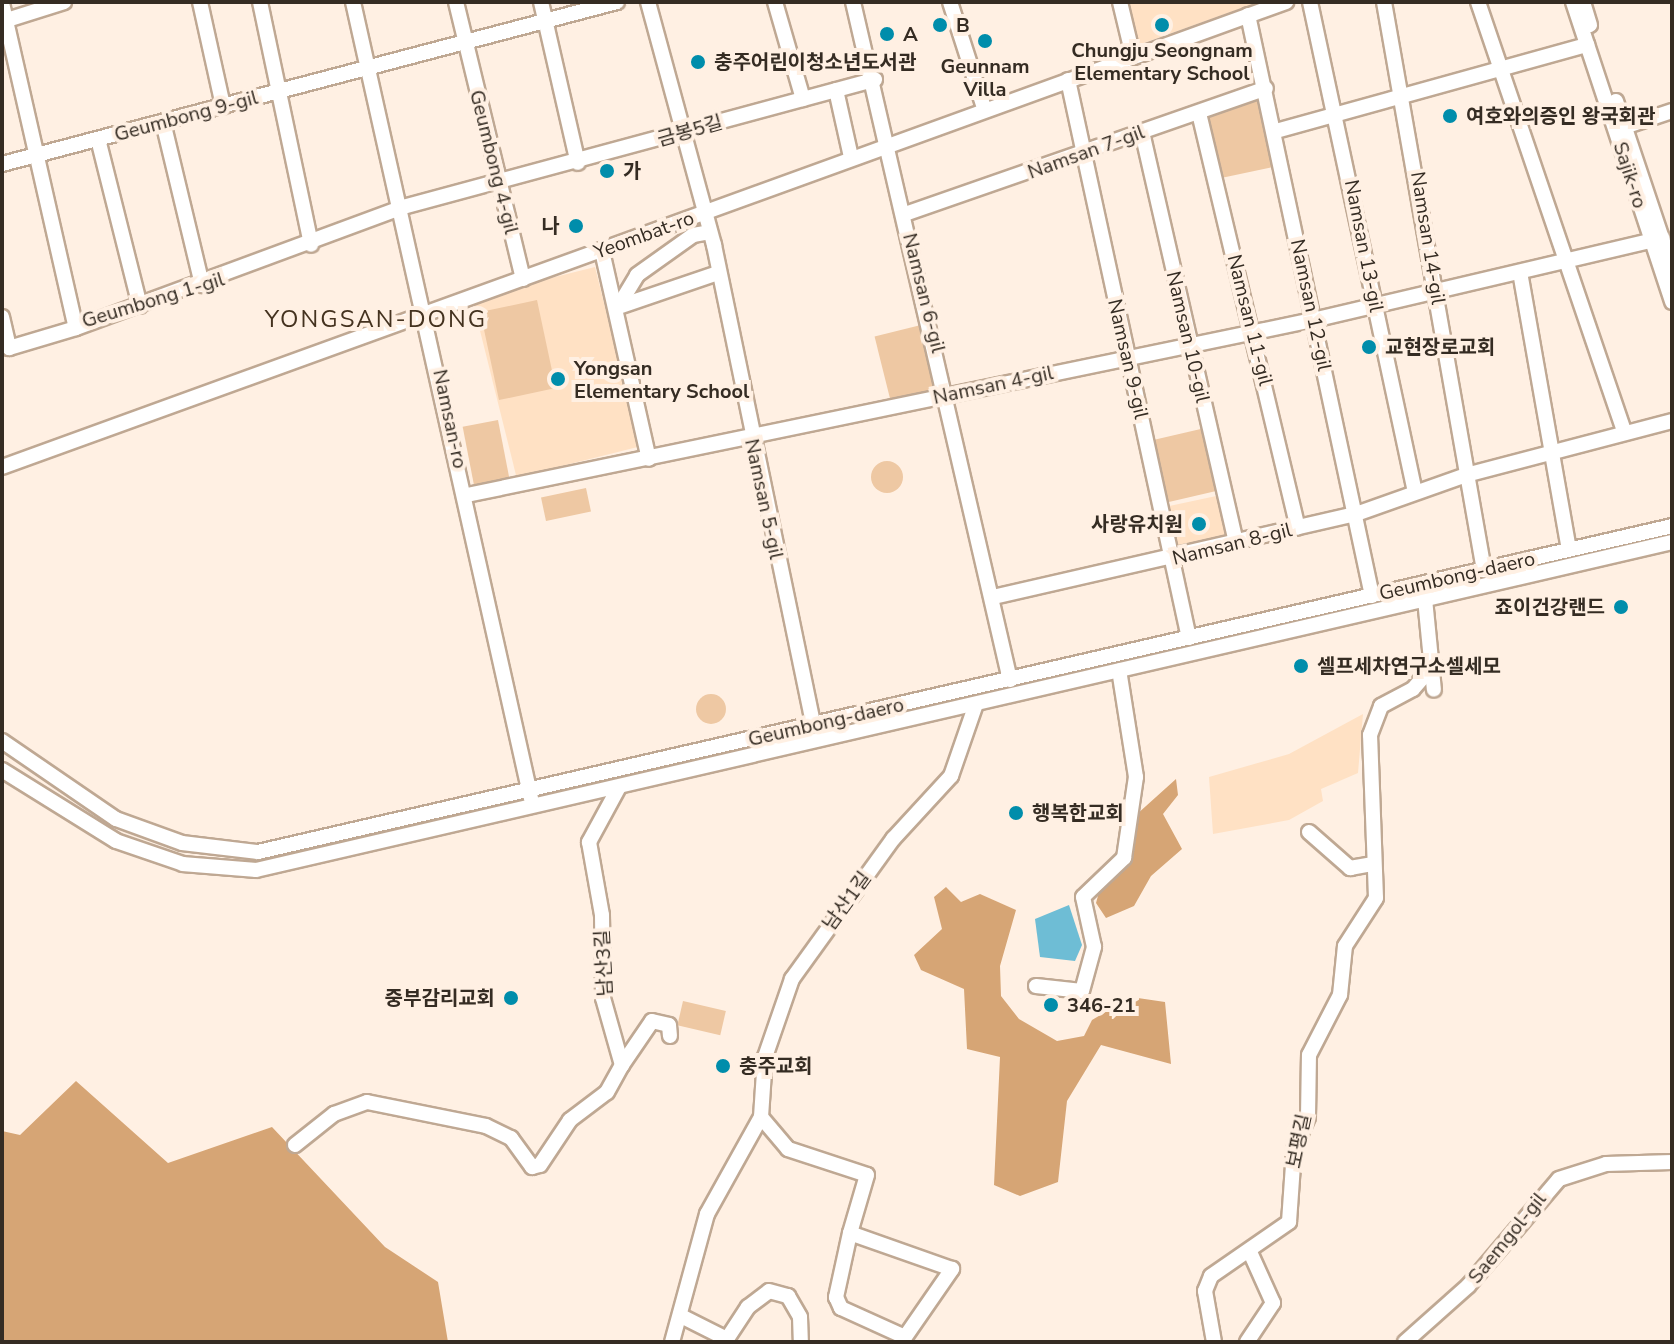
<!DOCTYPE html>
<meta charset="utf-8">
<style>
body{margin:0}
#map{position:relative;width:1674px;height:1344px;overflow:hidden;background:#fff0e3;font-family:"Nunito Sans","Noto Sans KR",sans-serif}
div>[style]{position:absolute}
.built>*{inset:0;background:#ffe1c4;transform-origin:0 0}
.green>*{inset:0;background:#eec8a3;transform-origin:0 0}
.round{border-radius:50%}
.forest>*{inset:0;background:#d6a575}
.water>*{inset:0;background:#6ebdd5}
.roads{filter:drop-shadow(2px 0 #bfa893) drop-shadow(-2px 0 #bfa893) drop-shadow(0 2px #bfa893) drop-shadow(0 -2px #bfa893)}
.minor>*{height:14px;margin:-7px;padding:0 7px;transform-origin:7px;border-radius:7px;background:#fff}
.dots>*{width:22px;height:22px;translate:-50% -50%;box-sizing:border-box;border:4px solid #fff0e3;border-radius:50%}
span{translate:-50% -50%;white-space:nowrap;text-align:center;line-height:1.15;-webkit-text-stroke:8px #fff0e3;paint-order:stroke}
.poi-label{font-size:20px;color:#352c23;font-weight:700}
.left{translate:0 -50%;text-align:left}
.right{translate:-100% -50%;text-align:right}
.street-label{font-size:20px;color:#352c23}
.quarter-label{font-size:24px;color:#44321f;letter-spacing:2px}
.frame{position:absolute;inset:0;border:4px solid #352c23;pointer-events:none}
</style>
<div id="map">
<div class="built">
<i style="clip-path:polygon(1125px 2px,1259px 2px,1135px 46px)"></i>
<i style="left:595px;top:267px;width:185px;height:127px;rotate:76deg"></i>
<i style="left:1221px;top:495px;width:48px;height:54px;rotate:78deg"></i>
<i style="clip-path:polygon(1363px 714px,1358px 773px,1321px 789px,1323px 801px,1289px 820px,1213px 834px,1209px 777px,1289px 754px)"></i>
</div>
<div class="green">
<i style="left:1261px;top:98px;width:70px;height:58px;rotate:78deg"></i>
<i style="left:537px;top:300px;width:90px;height:58px;rotate:78deg"></i>
<i style="left:925px;top:324px;width:68px;height:52px;rotate:76deg"></i>
<i style="left:498px;top:420px;width:62px;height:36px;rotate:79deg"></i>
<i style="left:1205px;top:428px;width:64px;height:53px;rotate:77deg"></i>
<i class="round" style="left:871px;top:461px;width:32px;height:32px"></i>
<i style="left:586px;top:488px;width:24px;height:46px;rotate:78deg"></i>
<i class="round" style="left:696px;top:694px;width:30px;height:30px"></i>
<i style="left:683px;top:1001px;width:44px;height:25px;rotate:13deg"></i>
</div>
<div class="forest">
<i style="clip-path:polygon(1176px 779px,1178px 795px,1163px 814px,1182px 849px,1151px 876px,1134px 906px,1106px 918px,1096px 903px,1099px 892px,1132px 851px,1136px 815px)"></i>
<i style="clip-path:polygon(946px 887px,961px 902px,980px 894px,1016px 910px,1000px 966px,1001px 996px,1019px 1019px,1057px 1041px,1084px 1036px,1092px 1020px,1131px 997px,1165px 1002px,1171px 1064px,1101px 1045px,1067px 1101px,1058px 1182px,1020px 1196px,994px 1185px,1000px 1057px,967px 1049px,964px 989px,921px 970px,914px 955px,942px 929px,934px 897px)"></i>
<i style="clip-path:polygon(76px 1081px,168px 1163px,272px 1127px,385px 1247px,438px 1282px,448px 1342px,2px 1342px,2px 1131px,20px 1135px)"></i>
</div>
<div class="water">
<i style="clip-path:polygon(1069px 905px,1082px 945px,1075px 961px,1040px 957px,1035px 919px)"></i>
</div>
<div class="roads">
<div class="minor">
<i style="left:200px;top:2px;width:107px;rotate:77.5deg"></i>
<i style="left:260px;top:2px;width:248px;rotate:78.1deg"></i>
<i style="left:353px;top:2px;width:816px;rotate:77.4deg"></i>
<i style="left:456px;top:2px;width:285px;rotate:76.4deg"></i>
<i style="left:541px;top:2px;width:165px;rotate:77.1deg"></i>
<i style="left:648px;top:2px;width:252px;rotate:74.8deg"></i>
<i style="left:714px;top:245px;width:490px;rotate:78.3deg"></i>
<i style="left:775px;top:2px;width:101px;rotate:73.9deg"></i>
<i style="left:853px;top:2px;width:696px;rotate:76.96deg"></i>
<i style="left:950px;top:2px;width:111px;rotate:72.2deg"></i>
<i style="left:1120px;top:2px;width:56px;rotate:76.5deg"></i>
<i style="left:1310px;top:2px;width:501px;rotate:77.91deg"></i>
<i style="left:1384px;top:2px;width:577px;rotate:80.02deg"></i>
<i style="left:1478px;top:2px;width:455px;rotate:71.2deg"></i>
<i style="left:1573px;top:2px;width:316px;rotate:71.7deg"></i>
<i style="left:1583px;top:2px;width:24px;rotate:73deg"></i>
<i style="left:2px;top:3px;width:333px;rotate:77.2deg"></i>
<i style="left:76px;top:328px;width:349px;rotate:-20.3deg"></i>
<i style="left:403px;top:207px;width:489px;rotate:-15.1deg"></i>
<i style="left:1248px;top:15px;width:594px;rotate:77.95deg"></i>
<i style="left:7px;top:20px;width:60px;rotate:-17.5deg"></i>
<i style="left:1068px;top:80px;width:571px;rotate:77.77deg"></i>
<i style="left:836px;top:90px;width:69px;rotate:77.4deg"></i>
<i style="left:1616px;top:101px;width:176px;rotate:71.5deg"></i>
<i style="left:1199px;top:113px;width:426px;rotate:76.6deg"></i>
<i style="left:163px;top:122px;width:168px;rotate:76.5deg"></i>
<i style="left:1624px;top:127px;width:51px;rotate:-18.4deg"></i>
<i style="left:1276px;top:131px;width:323px;rotate:-15.5deg"></i>
<i style="left:1142px;top:132px;width:421px;rotate:77.1deg"></i>
<i style="left:98px;top:139px;width:172px;rotate:75.9deg"></i>
<i style="left:2px;top:164px;width:636px;rotate:-14.76deg"></i>
<i style="left:905px;top:214px;width:382px;rotate:-19.2deg"></i>
<i style="left:602px;top:251px;width:213px;rotate:77.3deg"></i>
<i style="left:1520px;top:272px;width:282px;rotate:80deg"></i>
<i style="left:618px;top:307px;width:37px;rotate:-59deg"></i>
<i style="left:637px;top:275px;width:69px;rotate:-35.5deg"></i>
<i style="left:693px;top:235px;width:17px;rotate:-10deg"></i>
<i style="left:618px;top:307px;width:102px;rotate:-18.8deg"></i>
<i style="left:2px;top:317px;width:32px;rotate:77deg"></i>
<i style="left:9px;top:348px;width:70px;rotate:-16.6deg"></i>
<i style="left:2px;top:467px;width:1366px;rotate:-19.91deg"></i>
<i style="left:467px;top:495px;width:864px;rotate:-11.69deg"></i>
<i style="left:1313px;top:320px;width:359px;rotate:-13.2deg"></i>
<i style="left:993px;top:597px;width:372px;rotate:-12.9deg"></i>
<i style="left:1356px;top:514px;width:117px;rotate:-19.5deg"></i>
<i style="left:1466px;top:475px;width:213px;rotate:-14.7deg"></i>
<i style="left:1425px;top:599px;width:91px;rotate:84.4deg"></i>
<i style="left:2px;top:741px;width:138px;rotate:34.4deg"></i>
<i style="left:116px;top:819px;width:70px;rotate:20deg"></i>
<i style="left:182px;top:843px;width:77px;rotate:6.8deg"></i>
<i style="left:258px;top:852px;width:1451px;rotate:-12.98deg"></i>
<i style="left:2px;top:770px;width:134px;rotate:31.9deg"></i>
<i style="left:116px;top:841px;width:71px;rotate:18.9deg"></i>
<i style="left:183px;top:864px;width:73px;rotate:4.7deg"></i>
<i style="left:256px;top:870px;width:1453px;rotate:-13.04deg"></i>
<i style="left:619px;top:787px;width:63px;rotate:118.6deg"></i>
<i style="left:589px;top:842px;width:74px;rotate:79.9deg"></i>
<i style="left:602px;top:915px;width:83px;rotate:89.3deg"></i>
<i style="left:603px;top:998px;width:70px;rotate:74.2deg"></i>
<i style="left:622px;top:1065px;width:53px;rotate:-55.7deg"></i>
<i style="left:652px;top:1021px;width:17px;rotate:13deg"></i>
<i style="left:669px;top:1025px;width:11px;rotate:85deg"></i>
<i style="left:1309px;top:832px;width:55px;rotate:41.3deg"></i>
<i style="left:1350px;top:868px;width:22px;rotate:-10deg"></i>
<i style="left:1036px;top:986px;width:46px;rotate:6.2deg"></i>
<i style="left:1082px;top:991px;width:46px;rotate:-74.7deg"></i>
<i style="left:1094px;top:947px;width:51px;rotate:-102.4deg"></i>
<i style="left:1083px;top:897px;width:57px;rotate:-43.6deg"></i>
<i style="left:1124px;top:858px;width:82px;rotate:-81.6deg"></i>
<i style="left:1136px;top:777px;width:108px;rotate:-99deg"></i>
<i style="left:761px;top:1117px;width:42px;rotate:49.8deg"></i>
<i style="left:788px;top:1149px;width:83px;rotate:18.2deg"></i>
<i style="left:867px;top:1175px;width:60px;rotate:106.3deg"></i>
<i style="left:850px;top:1233px;width:66px;rotate:102.3deg"></i>
<i style="left:836px;top:1297px;width:12px;rotate:66deg"></i>
<i style="left:841px;top:1308px;width:70px;rotate:24.4deg"></i>
<i style="left:905px;top:1337px;width:83px;rotate:-55.3deg"></i>
<i style="left:952px;top:1269px;width:108px;rotate:-160.6deg"></i>
<i style="left:295px;top:1145px;width:50px;rotate:-38.5deg"></i>
<i style="left:334px;top:1114px;width:35px;rotate:-20deg"></i>
<i style="left:367px;top:1102px;width:121px;rotate:11.4deg"></i>
<i style="left:486px;top:1126px;width:28px;rotate:26deg"></i>
<i style="left:511px;top:1138px;width:36px;rotate:54deg"></i>
<i style="left:532px;top:1167px;width:8px;rotate:-14deg"></i>
<i style="left:540px;top:1165px;width:54px;rotate:-56.3deg"></i>
<i style="left:570px;top:1120px;width:46px;rotate:-37.1deg"></i>
<i style="left:607px;top:1092px;width:31px;rotate:-61deg"></i>
<i style="left:681px;top:1316px;width:49px;rotate:26.6deg"></i>
<i style="left:672px;top:1342px;width:133px;rotate:-74.7deg"></i>
<i style="left:707px;top:1214px;width:111px;rotate:-60.9deg"></i>
<i style="left:761px;top:1117px;width:60px;rotate:-86.2deg"></i>
<i style="left:765px;top:1057px;width:83px;rotate:-70.9deg"></i>
<i style="left:792px;top:979px;width:173px;rotate:-54.2deg"></i>
<i style="left:893px;top:839px;width:86px;rotate:-47.4deg"></i>
<i style="left:951px;top:776px;width:76px;rotate:-70.9deg"></i>
<i style="left:725px;top:1342px;width:42px;rotate:-56.7deg"></i>
<i style="left:748px;top:1307px;width:26px;rotate:-37deg"></i>
<i style="left:769px;top:1291px;width:20px;rotate:15deg"></i>
<i style="left:788px;top:1296px;width:24px;rotate:60deg"></i>
<i style="left:800px;top:1317px;width:25px;rotate:88deg"></i>
<i style="left:1214px;top:1342px;width:52px;rotate:-100deg"></i>
<i style="left:1205px;top:1291px;width:16px;rotate:-68deg"></i>
<i style="left:1211px;top:1276px;width:95px;rotate:-34.7deg"></i>
<i style="left:1289px;top:1222px;width:72px;rotate:-86deg"></i>
<i style="left:1294px;top:1150px;width:36px;rotate:-67deg"></i>
<i style="left:1308px;top:1117px;width:62px;rotate:-89.1deg"></i>
<i style="left:1309px;top:1055px;width:68px;rotate:-62.7deg"></i>
<i style="left:1340px;top:995px;width:49px;rotate:-84.2deg"></i>
<i style="left:1345px;top:946px;width:57px;rotate:-57.1deg"></i>
<i style="left:1376px;top:898px;width:163px;rotate:-92.1deg"></i>
<i style="left:1370px;top:735px;width:31px;rotate:-69deg"></i>
<i style="left:1381px;top:706px;width:36px;rotate:-28deg"></i>
<i style="left:1413px;top:689px;width:32px;rotate:-49deg"></i>
<i style="left:1247px;top:1342px;width:47px;rotate:-56.3deg"></i>
<i style="left:1273px;top:1303px;width:56px;rotate:-114.3deg"></i>
<i style="left:1405px;top:1342px;width:84px;rotate:-41.6deg"></i>
<i style="left:1468px;top:1286px;width:140px;rotate:-49.6deg"></i>
<i style="left:1559px;top:1179px;width:49px;rotate:-17.7deg"></i>
<i style="left:1606px;top:1164px;width:66px;rotate:-1.7deg"></i>
</div>
</div>
<div class="dots">
<i style="left:940px;top:25px;background:#008dab"></i>
<i style="left:1162px;top:25px;background:#008dab"></i>
<i style="left:887px;top:34px;background:#008dab"></i>
<i style="left:985px;top:41px;background:#008dab"></i>
<i style="left:698px;top:62px;background:#008dab"></i>
<i style="left:1450px;top:116px;background:#008dab"></i>
<i style="left:607px;top:171px;background:#008dab"></i>
<i style="left:576px;top:226px;background:#008dab"></i>
<i style="left:1369px;top:347px;background:#008dab"></i>
<i style="left:558px;top:379px;background:#008dab"></i>
<i style="left:1199px;top:524px;background:#008dab"></i>
<i style="left:1621px;top:607px;background:#008dab"></i>
<i style="left:1301px;top:666px;background:#008dab"></i>
<i style="left:1016px;top:813px;background:#008dab"></i>
<i style="left:511px;top:998px;background:#008dab"></i>
<i style="left:1051px;top:1005px;background:#008dab"></i>
<i style="left:723px;top:1066px;background:#008dab"></i>
</div>
<div class="poi-label">
<span class="left" style="left:956px;top:25px">B</span>
<span class="left" style="left:903px;top:34px">A</span>
<span style="left:1162px;top:62px">Chungju Seongnam<br>Elementary School</span>
<span class="left" style="left:714px;top:62px">충주어린이청소년도서관</span>
<span style="left:985px;top:78px">Geunnam<br>Villa</span>
<span class="left" style="left:1466px;top:116px">여호와의증인 왕국회관</span>
<span class="left" style="left:623px;top:171px">가</span>
<span class="right" style="left:560px;top:226px">나</span>
<span class="left" style="left:1385px;top:347px">교현장로교회</span>
<span class="left" style="left:574px;top:380px">Yongsan<br>Elementary School</span>
<span class="right" style="left:1183px;top:524px">사랑유치원</span>
<span class="right" style="left:1605px;top:607px">죠이건강랜드</span>
<span class="left" style="left:1317px;top:666px">셀프세차연구소셀세모</span>
<span class="left" style="left:1032px;top:813px">행복한교회</span>
<span class="right" style="left:495px;top:998px">중부감리교회</span>
<span class="left" style="left:1067px;top:1005px">346-21</span>
<span class="left" style="left:739px;top:1066px">충주교회</span>
</div>
<div class="street-label">
<span style="left:186px;top:116px;rotate:-15deg">Geumbong 9-gil</span>
<span style="left:690px;top:131px;rotate:-16deg">금봉5길</span>
<span style="left:1086px;top:152px;rotate:-20deg">Namsan 7-gil</span>
<span style="left:494px;top:162px;rotate:76deg">Geumbong 4-gil</span>
<span style="left:1630px;top:175px;rotate:72deg">Sajik-ro</span>
<span style="left:644px;top:235px;rotate:-20deg">Yeombat-ro</span>
<span style="left:1428px;top:238px;rotate:81deg">Namsan 14-gil</span>
<span style="left:1364px;top:246px;rotate:79deg">Namsan 13-gil</span>
<span style="left:924px;top:293px;rotate:76deg">Namsan 6-gil</span>
<span style="left:153px;top:300px;rotate:-17deg">Geumbong 1-gil</span>
<span style="left:1311px;top:305px;rotate:78deg">Namsan 12-gil</span>
<span style="left:1250px;top:320px;rotate:76deg">Namsan 11-gil</span>
<span style="left:1188px;top:337px;rotate:77deg">Namsan 10-gil</span>
<span style="left:1128px;top:359px;rotate:77deg">Namsan 9-gil</span>
<span style="left:993px;top:385px;rotate:-12deg">Namsan 4-gil</span>
<span style="left:450px;top:419px;rotate:78deg">Namsan-ro</span>
<span style="left:764px;top:499px;rotate:78deg">Namsan 5-gil</span>
<span style="left:1232px;top:544px;rotate:-14deg">Namsan 8-gil</span>
<span style="left:1457px;top:576px;rotate:-13deg">Geumbong-daero</span>
<span style="left:826px;top:722px;rotate:-13deg">Geumbong-daero</span>
<span style="left:847px;top:901px;rotate:-54deg">남산1길</span>
<span style="left:604px;top:963px;rotate:-93deg">남산3길</span>
<span style="left:1299px;top:1141px;rotate:-78deg">보평길</span>
<span style="left:1507px;top:1238px;rotate:-51deg">Saemgol-gil</span>
</div>
<div class="quarter-label">
<span style="left:376px;top:320px">YONGSAN-DONG</span>
</div>
<div class="frame"></div>
</div>
